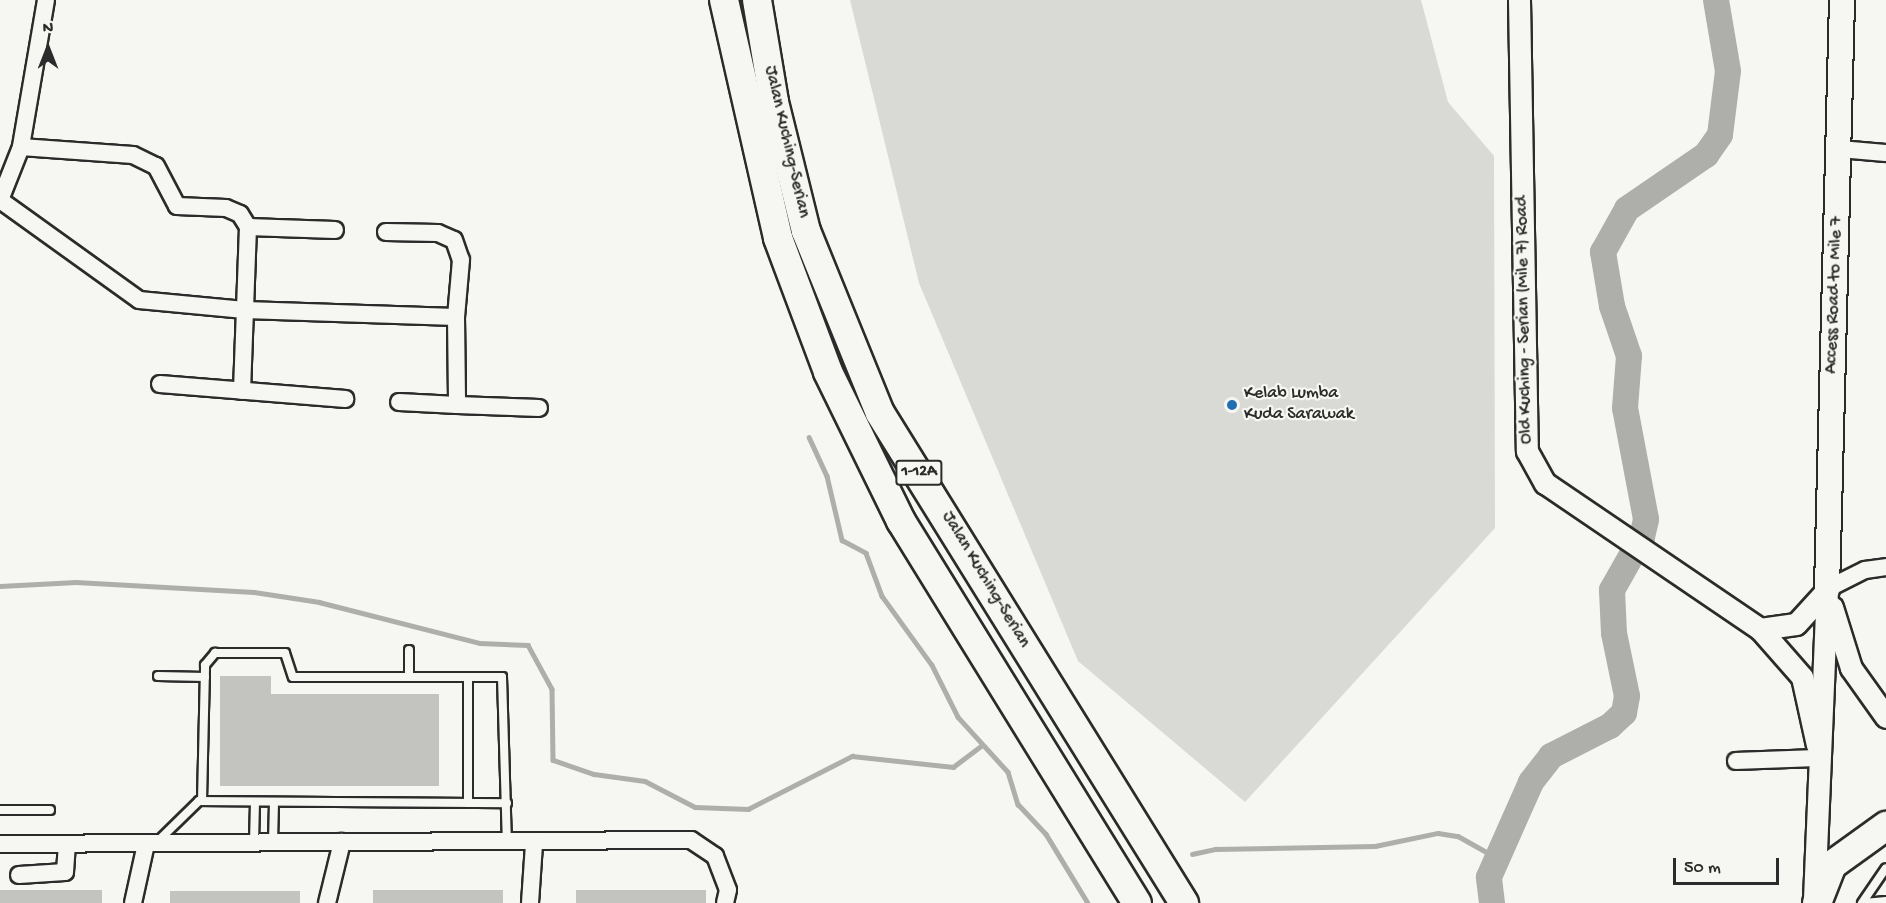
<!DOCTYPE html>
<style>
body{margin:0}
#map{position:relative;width:1886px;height:903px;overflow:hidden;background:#f6f6f2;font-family:"Gochi Hand",sans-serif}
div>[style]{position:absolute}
.green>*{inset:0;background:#d9d9d5}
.stream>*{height:4.5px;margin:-2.25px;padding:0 2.25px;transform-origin:2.25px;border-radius:2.25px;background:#aeaeab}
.river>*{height:26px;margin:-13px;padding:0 13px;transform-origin:13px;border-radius:13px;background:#aeaeab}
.building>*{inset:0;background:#c3c3c0;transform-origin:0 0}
.roads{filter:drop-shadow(2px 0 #2b2b2b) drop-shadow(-2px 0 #2b2b2b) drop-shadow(0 2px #2b2b2b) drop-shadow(0 -2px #2b2b2b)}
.service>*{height:8px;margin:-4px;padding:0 4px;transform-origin:4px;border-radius:4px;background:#f6f6f2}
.minor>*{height:16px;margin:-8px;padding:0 8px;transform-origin:8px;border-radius:8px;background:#f6f6f2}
.tertiary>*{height:21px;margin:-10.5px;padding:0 10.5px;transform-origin:10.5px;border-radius:10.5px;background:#f6f6f2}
.secondary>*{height:24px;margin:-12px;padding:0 12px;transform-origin:12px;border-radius:12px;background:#f6f6f2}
.trunk>*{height:28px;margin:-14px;padding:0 14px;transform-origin:14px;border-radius:14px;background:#f6f6f2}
.dots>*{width:16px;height:16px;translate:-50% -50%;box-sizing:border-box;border:3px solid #f6f6f2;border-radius:50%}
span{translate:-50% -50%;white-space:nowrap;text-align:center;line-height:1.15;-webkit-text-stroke:4.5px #f6f6f2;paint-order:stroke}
.shield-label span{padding:2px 4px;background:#f6f6f2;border:2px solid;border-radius:4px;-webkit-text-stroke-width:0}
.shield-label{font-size:16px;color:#2b2b2b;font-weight:700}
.street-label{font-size:18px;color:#2b2b2b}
.poi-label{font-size:18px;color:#2b2b2b}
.left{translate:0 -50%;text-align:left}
.north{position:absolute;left:18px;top:18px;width:60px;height:60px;-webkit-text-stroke:4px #f6f6f2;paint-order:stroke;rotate:0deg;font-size:16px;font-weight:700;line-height:24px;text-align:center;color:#2b2b2b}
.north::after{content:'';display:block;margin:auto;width:21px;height:27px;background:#2b2b2b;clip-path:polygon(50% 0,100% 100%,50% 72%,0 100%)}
.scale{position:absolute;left:1673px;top:858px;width:106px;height:27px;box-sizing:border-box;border:3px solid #2b2b2b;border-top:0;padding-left:8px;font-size:18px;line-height:21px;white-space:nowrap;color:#2b2b2b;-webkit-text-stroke:4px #f6f6f2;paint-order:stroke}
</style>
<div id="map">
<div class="green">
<i style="clip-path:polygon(850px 0,1421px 0,1448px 102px,1494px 156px,1495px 528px,1245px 802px,1078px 661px,919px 283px)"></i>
</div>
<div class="stream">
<i style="left:809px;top:437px;width:43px;rotate:65.2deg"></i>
<i style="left:827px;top:476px;width:66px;rotate:76.8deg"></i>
<i style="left:842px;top:540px;width:27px;rotate:28deg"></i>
<i style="left:866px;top:553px;width:46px;rotate:69.6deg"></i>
<i style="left:882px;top:596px;width:85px;rotate:54.1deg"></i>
<i style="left:932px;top:665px;width:58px;rotate:63.4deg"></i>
<i style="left:958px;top:717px;width:74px;rotate:47.7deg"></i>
<i style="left:1008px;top:772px;width:34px;rotate:73deg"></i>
<i style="left:1018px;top:804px;width:41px;rotate:47deg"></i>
<i style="left:1046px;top:834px;width:81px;rotate:58.7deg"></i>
<i style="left:0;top:586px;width:76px;rotate:-3deg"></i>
<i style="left:76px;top:582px;width:178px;rotate:3.2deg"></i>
<i style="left:254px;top:592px;width:66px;rotate:8.7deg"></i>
<i style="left:319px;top:602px;width:166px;rotate:14.3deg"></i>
<i style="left:480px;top:643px;width:48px;rotate:2.4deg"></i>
<i style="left:528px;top:645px;width:50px;rotate:61.4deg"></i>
<i style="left:552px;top:689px;width:71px;rotate:89.2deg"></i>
<i style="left:553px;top:760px;width:43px;rotate:18.9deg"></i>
<i style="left:594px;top:774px;width:51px;rotate:7.8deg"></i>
<i style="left:645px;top:781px;width:56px;rotate:27.5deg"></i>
<i style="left:695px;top:807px;width:53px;rotate:2.2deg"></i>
<i style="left:748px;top:809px;width:117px;rotate:-27deg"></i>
<i style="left:852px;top:756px;width:102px;rotate:6.2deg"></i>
<i style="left:953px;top:767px;width:36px;rotate:-37deg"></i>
<i style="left:1192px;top:854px;width:24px;rotate:-12deg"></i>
<i style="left:1215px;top:849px;width:160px;rotate:-1.1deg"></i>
<i style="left:1375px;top:846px;width:64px;rotate:-11.7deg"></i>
<i style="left:1438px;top:833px;width:20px;rotate:9deg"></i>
<i style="left:1458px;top:836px;width:47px;rotate:29.3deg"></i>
</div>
<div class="river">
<i style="left:1492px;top:903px;width:26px;rotate:-97deg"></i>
<i style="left:1489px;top:877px;width:104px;rotate:-66.1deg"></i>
<i style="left:1531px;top:782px;width:33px;rotate:-52deg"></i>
<i style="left:1551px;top:756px;width:66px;rotate:-27deg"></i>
<i style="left:1610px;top:726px;width:19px;rotate:-43deg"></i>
<i style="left:1624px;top:713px;width:17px;rotate:-80deg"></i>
<i style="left:1627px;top:696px;width:64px;rotate:-101.7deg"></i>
<i style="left:1614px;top:633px;width:43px;rotate:-92.7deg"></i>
<i style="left:1612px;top:590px;width:61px;rotate:-60.5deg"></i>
<i style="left:1642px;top:537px;width:18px;rotate:-77deg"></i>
<i style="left:1646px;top:519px;width:113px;rotate:-100.7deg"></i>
<i style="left:1625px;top:408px;width:52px;rotate:-85.6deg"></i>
<i style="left:1629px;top:356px;width:53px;rotate:-108.8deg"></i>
<i style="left:1612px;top:306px;width:55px;rotate:-99.5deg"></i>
<i style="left:1603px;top:252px;width:49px;rotate:-60.8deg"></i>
<i style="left:1627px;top:209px;width:96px;rotate:-34.4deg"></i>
<i style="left:1706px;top:155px;width:24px;rotate:-55deg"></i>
<i style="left:1720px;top:135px;width:64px;rotate:-82.9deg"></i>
<i style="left:1728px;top:71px;width:72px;rotate:-99.6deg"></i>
</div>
<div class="building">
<i style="clip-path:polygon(220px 676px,271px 676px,271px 694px,439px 694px,439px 786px,220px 786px)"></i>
<i style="left:0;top:890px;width:102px;height:13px"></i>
<i style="left:373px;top:890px;width:130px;height:13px"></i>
<i style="left:576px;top:890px;width:130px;height:13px"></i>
<i style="left:170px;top:891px;width:130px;height:12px"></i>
</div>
<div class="roads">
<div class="service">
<i style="left:409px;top:650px;width:27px;rotate:90deg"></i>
<i style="left:158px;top:676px;width:47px;rotate:1.2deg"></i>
<i style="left:468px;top:677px;width:126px;rotate:90deg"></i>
<i style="left:202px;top:801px;width:136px;rotate:-88.7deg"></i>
<i style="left:205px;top:665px;width:16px;rotate:-50deg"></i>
<i style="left:215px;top:653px;width:70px"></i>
<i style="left:285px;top:653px;width:25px;rotate:72deg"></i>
<i style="left:293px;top:677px;width:209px"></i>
<i style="left:502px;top:677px;width:166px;rotate:88.3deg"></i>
<i style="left:0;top:810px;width:50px"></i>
<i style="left:158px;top:841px;width:57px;rotate:-44.3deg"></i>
<i style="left:199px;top:801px;width:308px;rotate:0.4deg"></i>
<i style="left:254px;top:843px;width:41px;rotate:-88.6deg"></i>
<i style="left:273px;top:843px;width:41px;rotate:-88.6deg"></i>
<i style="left:1862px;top:903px;width:42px;rotate:-55.6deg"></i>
<i style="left:1864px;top:903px;width:22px;rotate:-5deg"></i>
</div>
<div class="minor">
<i style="left:46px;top:0;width:149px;rotate:99.7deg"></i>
<i style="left:21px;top:147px;width:57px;rotate:111.6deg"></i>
<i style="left:0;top:200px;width:171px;rotate:35.7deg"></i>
<i style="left:139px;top:300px;width:106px;rotate:5.4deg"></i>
<i style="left:245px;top:310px;width:211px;rotate:1.9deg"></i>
<i style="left:456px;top:317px;width:88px;rotate:89.3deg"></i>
<i style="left:457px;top:405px;width:58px;rotate:-177deg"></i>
<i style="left:21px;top:147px;width:112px;rotate:4.1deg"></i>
<i style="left:133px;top:155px;width:25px;rotate:26deg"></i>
<i style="left:156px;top:166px;width:45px;rotate:62.3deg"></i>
<i style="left:177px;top:206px;width:49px;rotate:2.3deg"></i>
<i style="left:226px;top:208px;width:15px;rotate:23deg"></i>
<i style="left:240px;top:214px;width:15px;rotate:58deg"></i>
<i style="left:248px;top:227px;width:164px;rotate:92.1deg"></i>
<i style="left:1839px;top:149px;width:47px;rotate:4.9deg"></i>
<i style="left:248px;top:227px;width:87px;rotate:2deg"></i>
<i style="left:386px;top:232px;width:52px;rotate:1.1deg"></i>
<i style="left:438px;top:233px;width:17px;rotate:24deg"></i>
<i style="left:454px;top:240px;width:21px;rotate:71deg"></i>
<i style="left:461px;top:260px;width:57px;rotate:95deg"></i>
<i style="left:160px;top:384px;width:186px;rotate:4.6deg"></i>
<i style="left:457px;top:405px;width:82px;rotate:2.1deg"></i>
<i style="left:1827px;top:589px;width:42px;rotate:-26.6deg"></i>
<i style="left:1865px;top:570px;width:21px;rotate:-8deg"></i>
<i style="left:1736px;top:761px;width:80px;rotate:-2.1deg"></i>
<i style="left:0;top:844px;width:691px;rotate:-0.33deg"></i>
<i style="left:691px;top:840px;width:29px;rotate:34deg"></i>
<i style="left:715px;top:856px;width:36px;rotate:69deg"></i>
<i style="left:728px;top:890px;width:13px;rotate:103deg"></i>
<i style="left:19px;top:875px;width:46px;rotate:-3.7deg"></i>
<i style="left:65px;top:872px;width:28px;rotate:-86deg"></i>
<i style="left:133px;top:903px;width:60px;rotate:-77.6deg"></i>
<i style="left:327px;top:903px;width:63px;rotate:-76.2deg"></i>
<i style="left:530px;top:903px;width:59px;rotate:-86.1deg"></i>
</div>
<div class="tertiary">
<i style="left:1519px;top:0;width:451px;rotate:89deg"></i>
<i style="left:1527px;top:451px;width:37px;rotate:61deg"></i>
<i style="left:1545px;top:483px;width:260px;rotate:34.2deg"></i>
<i style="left:1760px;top:629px;width:64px;rotate:48.8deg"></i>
<i style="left:1802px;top:677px;width:70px;rotate:77.6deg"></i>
<i style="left:1832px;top:607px;width:64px;rotate:72.7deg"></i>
<i style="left:1851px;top:668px;width:60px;rotate:54.5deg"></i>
<i style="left:1760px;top:629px;width:36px;rotate:-8deg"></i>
<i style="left:1796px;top:624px;width:46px;rotate:-47.6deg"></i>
<i style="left:1814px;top:899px;width:310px;rotate:-87.6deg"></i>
</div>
<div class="secondary">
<i style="left:1827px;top:589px;width:589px;rotate:-88.54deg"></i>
</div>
<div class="trunk">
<i style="left:724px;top:0;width:244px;rotate:77.2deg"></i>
<i style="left:778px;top:238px;width:143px;rotate:69.5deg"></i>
<i style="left:828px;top:372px;width:166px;rotate:63.9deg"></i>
<i style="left:901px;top:521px;width:449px;rotate:58.3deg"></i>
<i style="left:757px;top:0;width:103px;rotate:80.5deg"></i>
<i style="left:774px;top:102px;width:133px;rotate:76.1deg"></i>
<i style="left:806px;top:231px;width:196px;rotate:67.9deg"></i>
<i style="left:880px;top:413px;width:577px;rotate:58.18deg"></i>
<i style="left:1817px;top:903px;width:41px;rotate:-68.5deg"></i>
<i style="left:1832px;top:865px;width:67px;rotate:-35.8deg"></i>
</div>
</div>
<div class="dots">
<i style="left:1232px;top:405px;background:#1f6fb2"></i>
</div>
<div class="shield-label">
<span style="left:919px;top:473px">1-12A</span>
</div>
<div class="street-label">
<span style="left:786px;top:142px;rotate:77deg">Jalan Kuching-Serian</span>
<span style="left:1835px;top:295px;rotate:-88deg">Access Road to Mile 7</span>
<span style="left:1525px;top:320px;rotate:-91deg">Old Kuching - Serian (Mile 7) Road</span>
<span style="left:985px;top:580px;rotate:59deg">Jalan Kuching-Serian</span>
</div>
<div class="poi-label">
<span class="left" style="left:1244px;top:405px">Kelab Lumba<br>Kuda Sarawak</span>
</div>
<div class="north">N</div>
<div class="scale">50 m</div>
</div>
